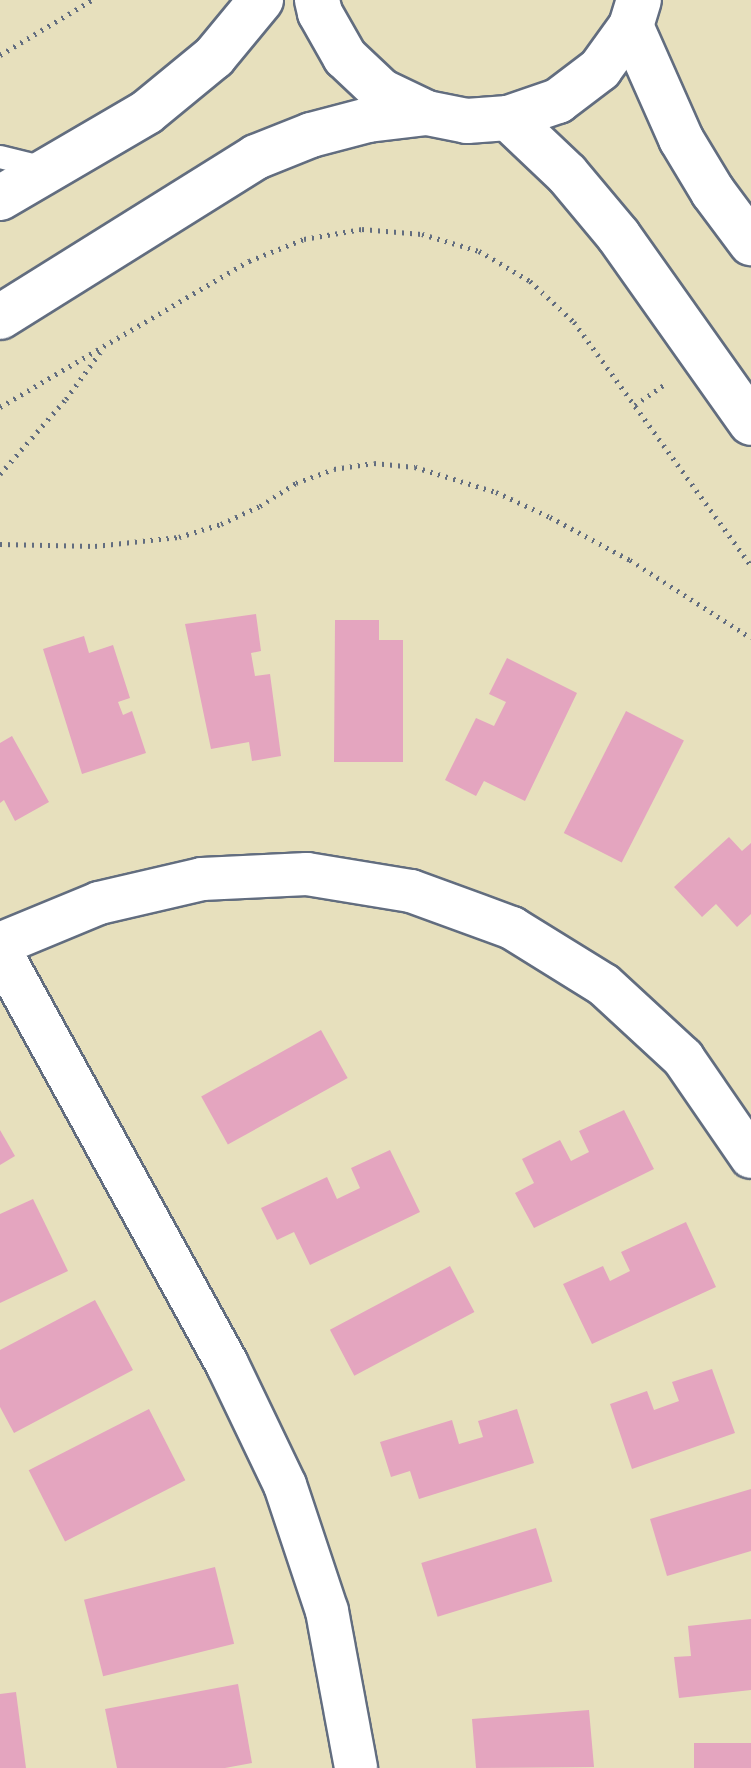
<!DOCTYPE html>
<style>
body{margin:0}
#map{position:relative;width:751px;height:1768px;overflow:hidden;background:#e7e0bd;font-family:"Gentium Book Plus",serif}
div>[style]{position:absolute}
.building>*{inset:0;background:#e4a5bf;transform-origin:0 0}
.path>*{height:5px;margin-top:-2.5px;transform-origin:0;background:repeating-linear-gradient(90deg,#626d7f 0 2px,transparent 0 8px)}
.roads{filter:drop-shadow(2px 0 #626d7f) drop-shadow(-2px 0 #626d7f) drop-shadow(0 2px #626d7f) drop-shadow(0 -2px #626d7f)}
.service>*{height:22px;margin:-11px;padding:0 11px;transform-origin:11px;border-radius:11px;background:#fff}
.minor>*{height:42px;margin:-21px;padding:0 21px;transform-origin:21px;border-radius:21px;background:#fff}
.tertiary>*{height:44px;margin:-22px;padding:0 22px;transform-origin:22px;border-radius:22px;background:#fff}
span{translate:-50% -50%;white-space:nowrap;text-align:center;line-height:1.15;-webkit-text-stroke:8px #fcf5e5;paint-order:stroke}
</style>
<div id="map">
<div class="building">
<i style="clip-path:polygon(256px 614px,261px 651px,251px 653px,255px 676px,270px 674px,281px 756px,252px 761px,249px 742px,211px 749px,185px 624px)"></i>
<i style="clip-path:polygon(335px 620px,379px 620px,379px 640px,403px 640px,403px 762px,334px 762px)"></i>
<i style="clip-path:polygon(84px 636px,89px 653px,113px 645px,130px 698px,118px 702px,123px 715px,132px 711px,146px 753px,82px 774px,43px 649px)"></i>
<i style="clip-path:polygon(507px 658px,577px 693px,525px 801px,484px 781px,476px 796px,445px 780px,476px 718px,494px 726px,506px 702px,489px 694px)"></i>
<i style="left:626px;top:711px;width:65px;height:137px;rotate:27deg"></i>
<i style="clip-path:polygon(12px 736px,49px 802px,15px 821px,4px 800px,0 803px,0 743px)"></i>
<i style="clip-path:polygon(729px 837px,742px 851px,751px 843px,751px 914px,737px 927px,716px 904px,702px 917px,674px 887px)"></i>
<i style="left:321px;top:1030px;width:55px;height:137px;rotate:61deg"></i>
<i style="clip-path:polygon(624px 1110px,654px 1169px,534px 1228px,515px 1193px,534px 1183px,522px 1159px,560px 1140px,571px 1161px,589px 1152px,579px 1131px)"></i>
<i style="clip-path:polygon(0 1130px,15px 1156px,0 1165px)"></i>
<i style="clip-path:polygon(390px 1150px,420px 1212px,310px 1265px,294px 1232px,277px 1240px,261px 1208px,327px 1177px,337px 1199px,360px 1188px,351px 1168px)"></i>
<i style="clip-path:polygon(33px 1199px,68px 1271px,0 1303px,0 1214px)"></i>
<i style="clip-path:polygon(686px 1222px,716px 1287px,592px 1344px,563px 1284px,603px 1266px,610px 1281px,630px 1271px,621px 1252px)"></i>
<i style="left:450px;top:1266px;width:52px;height:136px;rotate:62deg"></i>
<i style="clip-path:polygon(95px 1300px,133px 1370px,14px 1433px,0 1407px,0 1350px)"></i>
<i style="clip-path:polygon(712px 1369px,735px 1433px,632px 1469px,610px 1404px,647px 1391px,654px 1410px,679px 1401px,672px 1382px)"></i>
<i style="left:149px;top:1409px;width:80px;height:135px;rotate:63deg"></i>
<i style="clip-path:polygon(517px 1409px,534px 1463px,419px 1499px,410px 1471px,391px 1477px,380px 1442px,452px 1420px,459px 1444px,483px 1437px,478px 1421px)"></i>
<i style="clip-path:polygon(751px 1489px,751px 1551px,667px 1576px,650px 1519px)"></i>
<i style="left:536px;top:1528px;width:56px;height:120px;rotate:73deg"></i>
<i style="left:215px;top:1567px;width:79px;height:135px;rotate:76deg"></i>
<i style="clip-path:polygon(751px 1619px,751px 1690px,679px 1698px,674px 1657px,691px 1656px,688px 1626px)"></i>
<i style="clip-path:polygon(238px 1684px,252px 1763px,225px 1768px,117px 1768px,105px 1709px)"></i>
<i style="clip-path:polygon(16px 1692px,26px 1768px,0 1768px,0 1694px)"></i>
<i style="clip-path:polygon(589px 1710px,594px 1767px,476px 1768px,472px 1719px)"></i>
<i style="left:751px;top:1743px;width:25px;height:57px;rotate:90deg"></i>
</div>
<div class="path">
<i style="left:0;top:55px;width:107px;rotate:-30.9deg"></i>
<i style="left:635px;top:405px;width:35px;rotate:-35deg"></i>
<i style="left:0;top:407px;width:289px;rotate:-30.4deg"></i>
<i style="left:249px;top:261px;width:59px;rotate:-21.8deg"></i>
<i style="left:304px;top:239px;width:59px;rotate:-9.8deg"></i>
<i style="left:362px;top:229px;width:60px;rotate:4.8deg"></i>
<i style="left:422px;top:234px;width:59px;rotate:16.6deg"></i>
<i style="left:479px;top:251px;width:59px;rotate:30.5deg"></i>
<i style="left:530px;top:281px;width:60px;rotate:43deg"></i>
<i style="left:574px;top:322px;width:301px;rotate:54deg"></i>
<i style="left:0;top:474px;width:100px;rotate:-48.7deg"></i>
<i style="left:66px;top:399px;width:61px;rotate:-53.7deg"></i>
<i style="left:0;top:544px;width:95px;rotate:1.2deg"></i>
<i style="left:95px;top:546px;width:84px;rotate:-6.1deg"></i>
<i style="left:179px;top:537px;width:44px;rotate:-17.2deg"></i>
<i style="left:221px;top:524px;width:43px;rotate:-24.8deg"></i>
<i style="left:260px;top:506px;width:43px;rotate:-32.6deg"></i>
<i style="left:296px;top:483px;width:40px;rotate:-20.2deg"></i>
<i style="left:334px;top:469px;width:40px;rotate:-8.5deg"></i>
<i style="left:374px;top:463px;width:41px;rotate:5.6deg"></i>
<i style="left:415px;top:467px;width:85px;rotate:17.2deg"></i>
<i style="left:496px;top:492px;width:60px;rotate:24.8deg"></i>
<i style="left:550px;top:517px;width:91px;rotate:28.3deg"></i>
<i style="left:630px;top:560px;width:144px;rotate:32.8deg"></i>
</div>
<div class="roads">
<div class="service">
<i style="left:0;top:157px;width:46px;rotate:13.7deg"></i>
</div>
<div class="minor">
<i style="left:0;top:944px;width:107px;rotate:-22.5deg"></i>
<i style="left:99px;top:903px;width:106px;rotate:-13.1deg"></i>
<i style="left:202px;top:879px;width:105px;rotate:-2.7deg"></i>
<i style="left:307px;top:874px;width:105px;rotate:9.3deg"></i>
<i style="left:411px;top:891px;width:108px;rotate:20.1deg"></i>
<i style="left:512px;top:928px;width:108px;rotate:31.8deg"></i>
<i style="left:604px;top:985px;width:108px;rotate:42.7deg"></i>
<i style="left:683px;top:1058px;width:120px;rotate:55.5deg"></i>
<i style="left:0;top:951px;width:471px;rotate:61.2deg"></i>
<i style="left:227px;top:1364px;width:134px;rotate:64.4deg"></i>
<i style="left:285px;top:1485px;width:133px;rotate:71.6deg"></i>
<i style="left:327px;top:1611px;width:160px;rotate:79.5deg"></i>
</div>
<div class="tertiary">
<i style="left:317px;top:0;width:13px;rotate:77deg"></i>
<i style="left:320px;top:13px;width:51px;rotate:60.4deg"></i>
<i style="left:345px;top:57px;width:50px;rotate:43.4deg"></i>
<i style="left:381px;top:91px;width:51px;rotate:25.6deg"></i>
<i style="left:427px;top:113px;width:41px;rotate:11.3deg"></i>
<i style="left:467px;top:121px;width:41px;rotate:-4.2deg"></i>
<i style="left:508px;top:118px;width:53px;rotate:-18.8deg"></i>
<i style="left:558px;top:101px;width:53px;rotate:-37.3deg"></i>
<i style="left:600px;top:69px;width:53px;rotate:-54.2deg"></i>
<i style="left:631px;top:26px;width:27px;rotate:-73deg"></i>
<i style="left:631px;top:26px;width:124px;rotate:66.1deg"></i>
<i style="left:681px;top:139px;width:62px;rotate:58.9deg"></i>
<i style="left:713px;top:192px;width:64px;rotate:53.3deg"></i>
<i style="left:508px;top:118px;width:81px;rotate:43.5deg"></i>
<i style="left:567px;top:174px;width:80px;rotate:50.1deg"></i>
<i style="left:618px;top:235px;width:230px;rotate:54.7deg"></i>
<i style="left:0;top:198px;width:170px;rotate:-30.3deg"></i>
<i style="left:147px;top:112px;width:87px;rotate:-39.4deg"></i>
<i style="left:214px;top:57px;width:74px;rotate:-50.5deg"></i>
<i style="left:0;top:317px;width:302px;rotate:-32deg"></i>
<i style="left:256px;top:157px;width:59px;rotate:-21.8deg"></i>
<i style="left:311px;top:135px;width:59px;rotate:-14.7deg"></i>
<i style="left:368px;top:120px;width:59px;rotate:-6.8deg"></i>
</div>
</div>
</div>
